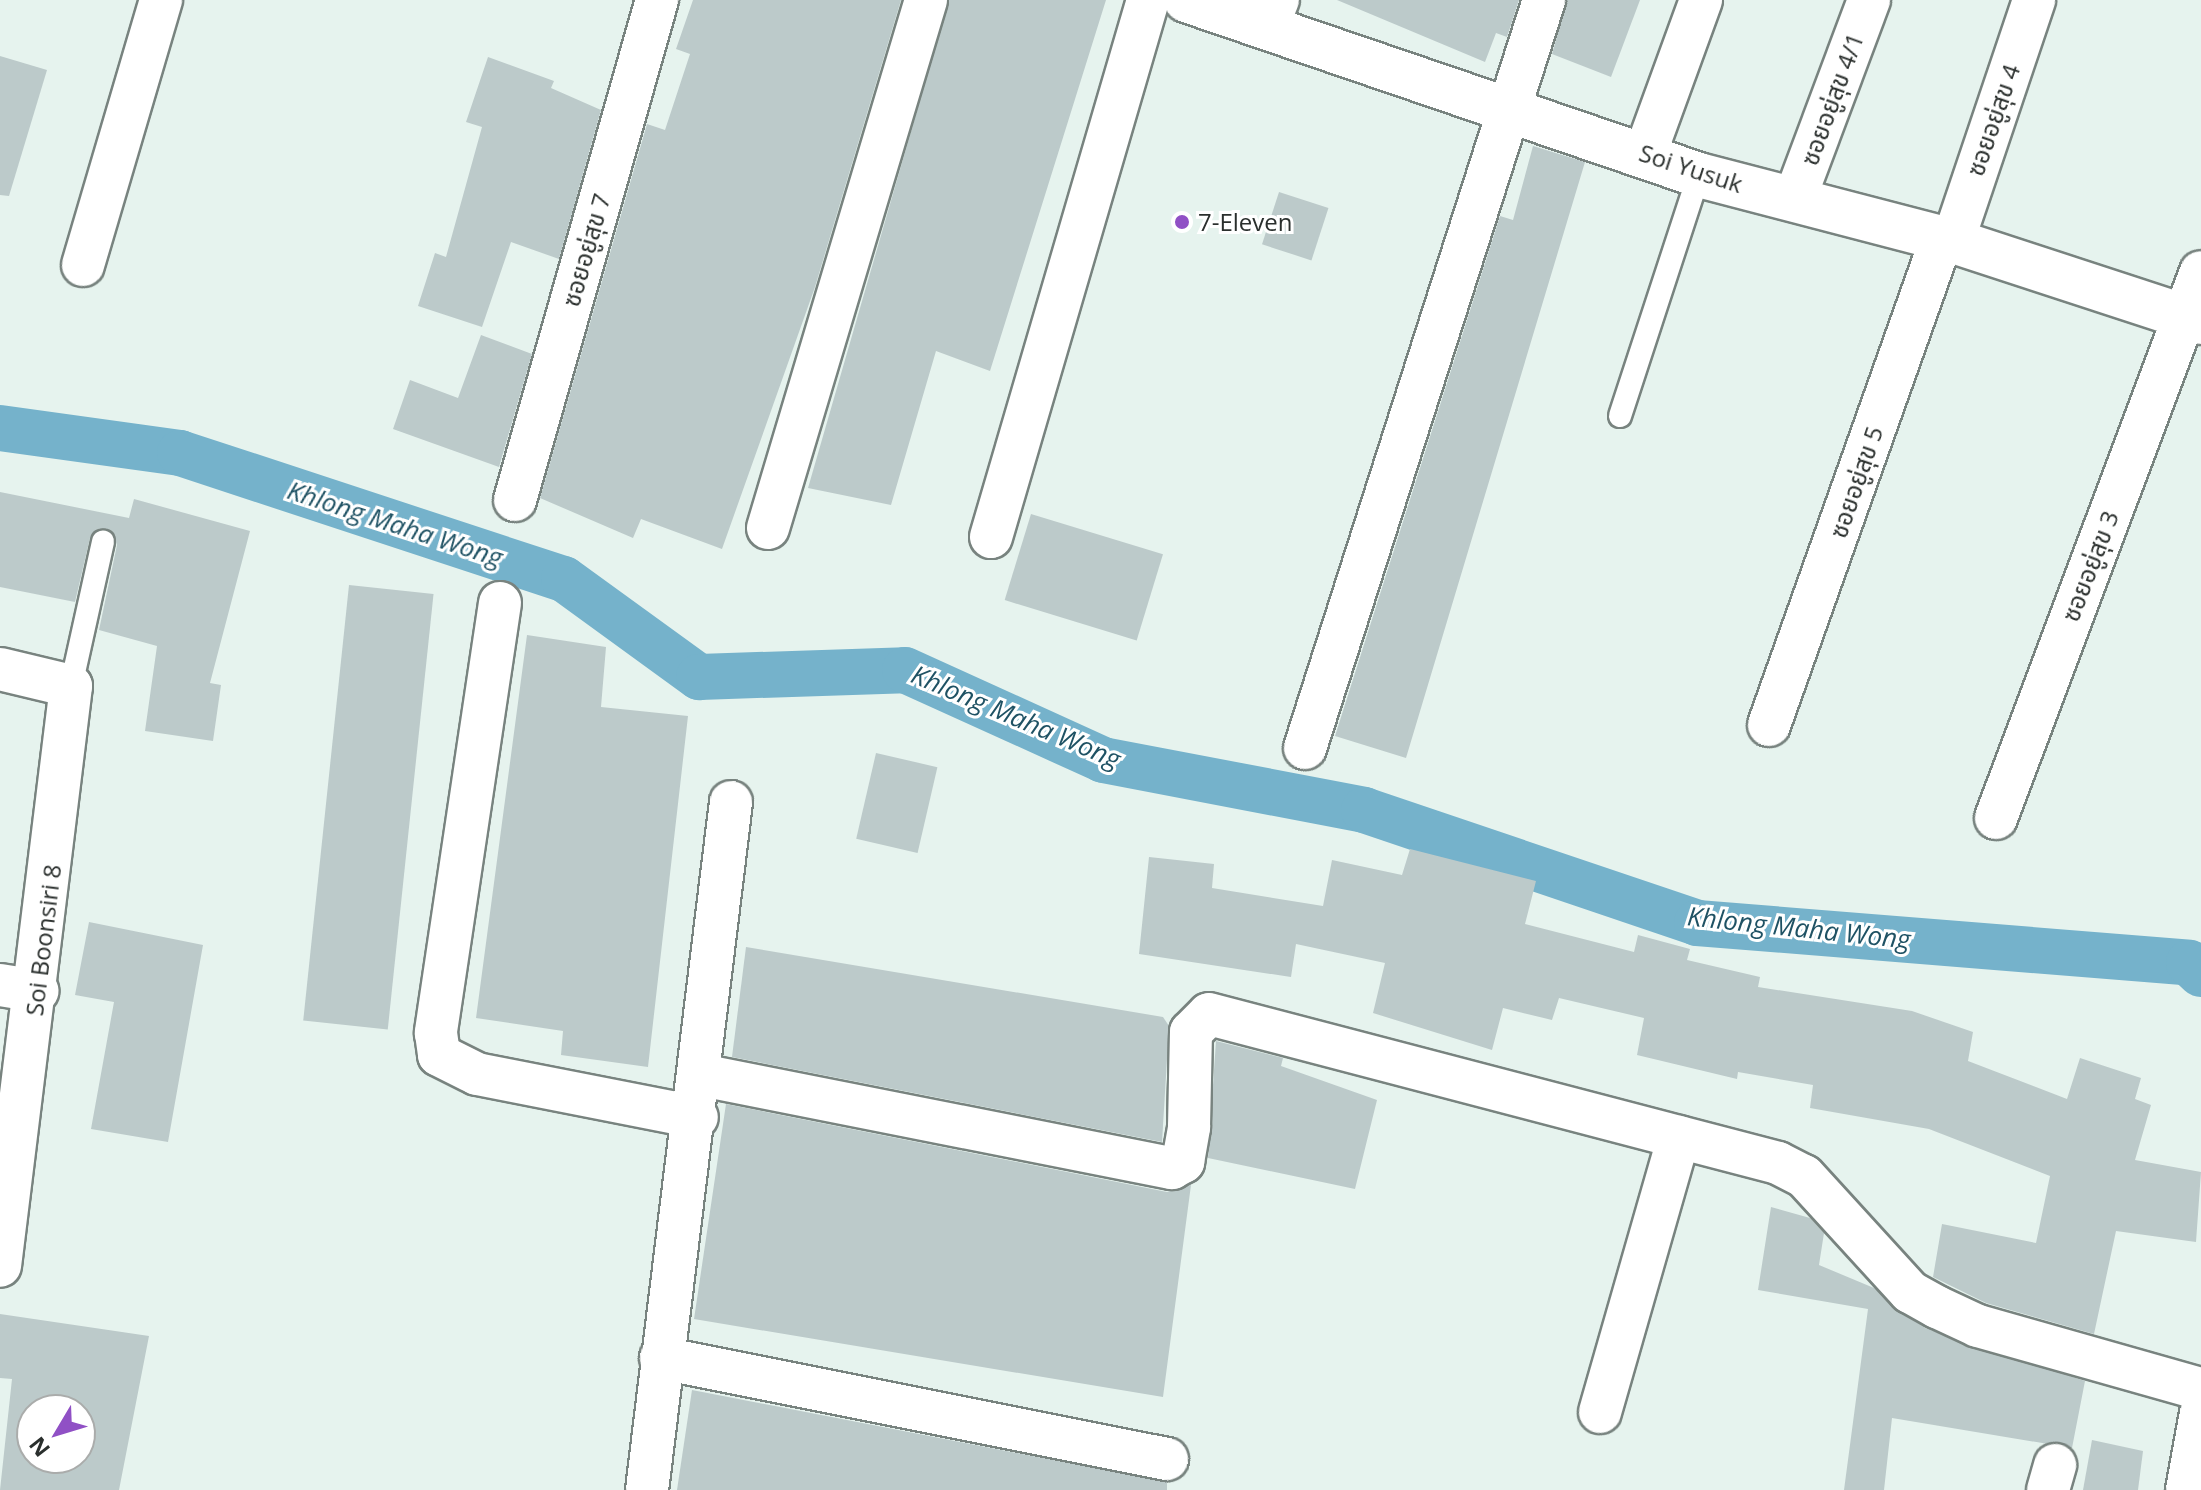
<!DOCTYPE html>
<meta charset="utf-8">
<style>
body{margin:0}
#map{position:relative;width:2201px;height:1490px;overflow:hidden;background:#e6f3ee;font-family:"Open Sans","Noto Sans Thai",sans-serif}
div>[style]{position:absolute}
.canal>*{height:46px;margin:-23px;padding:0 23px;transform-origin:23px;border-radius:23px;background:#75b2cb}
.building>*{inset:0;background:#bccaca;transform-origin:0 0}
.roads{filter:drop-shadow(2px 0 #78837f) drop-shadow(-2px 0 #78837f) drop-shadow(0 2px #78837f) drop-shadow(0 -2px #78837f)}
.lane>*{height:22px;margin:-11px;padding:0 11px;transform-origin:11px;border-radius:11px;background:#fff}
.street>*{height:42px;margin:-21px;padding:0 21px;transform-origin:21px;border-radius:21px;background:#fff}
.secondary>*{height:44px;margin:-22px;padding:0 22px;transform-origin:22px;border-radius:22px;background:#fff}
.dots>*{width:22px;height:22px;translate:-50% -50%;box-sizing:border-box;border:4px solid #fff;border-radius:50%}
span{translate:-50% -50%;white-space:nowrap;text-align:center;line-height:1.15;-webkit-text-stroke:6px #fff;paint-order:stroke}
.street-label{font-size:24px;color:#2a2f2d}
.poi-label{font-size:24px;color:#2a2f2d}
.left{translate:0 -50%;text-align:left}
.water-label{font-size:26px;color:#1f5264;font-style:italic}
.north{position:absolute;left:16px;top:1394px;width:80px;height:80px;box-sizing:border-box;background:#fff;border:2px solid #aaacab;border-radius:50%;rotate:232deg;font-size:22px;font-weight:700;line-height:32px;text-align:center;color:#2a2f2d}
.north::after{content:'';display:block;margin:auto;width:28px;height:36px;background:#9050c5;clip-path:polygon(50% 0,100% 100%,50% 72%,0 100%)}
</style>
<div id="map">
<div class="canal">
<i style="left:0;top:428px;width:182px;rotate:7.9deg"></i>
<i style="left:180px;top:453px;width:404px;rotate:18.2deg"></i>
<i style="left:564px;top:579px;width:167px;rotate:36deg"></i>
<i style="left:699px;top:677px;width:206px;rotate:-1.9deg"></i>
<i style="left:905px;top:670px;width:217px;rotate:24.4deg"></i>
<i style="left:1103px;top:760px;width:266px;rotate:10.8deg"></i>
<i style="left:1364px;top:810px;width:352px;rotate:18.7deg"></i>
<i style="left:1697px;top:923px;width:494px;rotate:4.6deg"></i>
<i style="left:2189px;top:963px;width:16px;rotate:43deg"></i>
</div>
<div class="building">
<i style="clip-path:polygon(693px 0,901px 0,815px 287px,722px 549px,641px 519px,633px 538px,540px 498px,647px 124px,665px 130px,690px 54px,676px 49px)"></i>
<i style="clip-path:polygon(949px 0,1106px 0,990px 371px,936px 351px,891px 505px,808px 488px)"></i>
<i style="clip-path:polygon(1337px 0,1519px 0,1507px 37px,1496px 33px,1485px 62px)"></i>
<i style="clip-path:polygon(1567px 0,1640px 0,1611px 77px,1552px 54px)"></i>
<i style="clip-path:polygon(0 56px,47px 70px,9px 196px,0 195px)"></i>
<i style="clip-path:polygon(488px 57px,554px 81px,551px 88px,601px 110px,559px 259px,511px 242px,482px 327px,418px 306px,435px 253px,446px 257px,482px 127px,466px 122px)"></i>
<i style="clip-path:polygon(1533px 146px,1585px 162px,1406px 758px,1335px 736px,1500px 216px,1513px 220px)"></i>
<i style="left:1279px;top:192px;width:52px;height:55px;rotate:18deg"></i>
<i style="clip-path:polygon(481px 335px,532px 354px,499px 467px,393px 429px,410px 380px,458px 398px)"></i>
<i style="clip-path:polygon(0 492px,129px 518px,134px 499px,250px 531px,210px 683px,221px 685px,213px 741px,145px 731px,157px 646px,99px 630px,117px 545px,112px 531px,98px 529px,90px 538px,75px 602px,0 587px)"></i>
<i style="left:1031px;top:514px;width:138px;height:90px;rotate:17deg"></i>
<i style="left:349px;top:585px;width:85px;height:438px;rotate:6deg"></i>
<i style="clip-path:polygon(527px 635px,606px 647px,601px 707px,688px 716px,648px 1067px,561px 1055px,563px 1031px,476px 1018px)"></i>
<i style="left:876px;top:753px;width:63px;height:88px;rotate:13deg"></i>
<i style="clip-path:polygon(1410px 849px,1536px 881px,1525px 924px,1634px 952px,1638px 935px,1690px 949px,1687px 960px,1760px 977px,1758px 987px,1912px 1011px,1973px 1032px,1968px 1061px,2067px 1099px,2080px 1058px,2141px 1078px,2135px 1099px,2151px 1105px,2135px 1160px,2201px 1172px,2196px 1242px,2116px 1231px,2094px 1334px,1986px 1303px,1933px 1277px,1942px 1224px,2036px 1243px,2050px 1176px,1929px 1129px,1810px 1108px,1813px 1085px,1738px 1072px,1737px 1079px,1637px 1055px,1644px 1018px,1559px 998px,1552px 1020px,1503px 1008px,1492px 1050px,1373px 1013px,1385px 963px,1296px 944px,1291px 977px,1139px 954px,1149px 857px,1214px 864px,1212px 888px,1323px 906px,1332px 860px,1402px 875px)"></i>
<i style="clip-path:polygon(89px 922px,203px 945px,168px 1142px,91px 1129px,114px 1002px,75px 995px)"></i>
<i style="clip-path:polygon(746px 947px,1163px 1017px,1169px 1026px,1162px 1142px,732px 1057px)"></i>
<i style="clip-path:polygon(1216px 1041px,1283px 1058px,1281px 1066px,1377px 1100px,1355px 1189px,1208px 1158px)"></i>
<i style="clip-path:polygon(726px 1104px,1167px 1192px,1191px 1185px,1163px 1397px,694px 1319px)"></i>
<i style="clip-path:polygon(1771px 1207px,1810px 1218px,1824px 1233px,1819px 1265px,1874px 1288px,1925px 1328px,2085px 1381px,2072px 1448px,1892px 1418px,1884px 1490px,1844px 1490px,1868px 1309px,1758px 1290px)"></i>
<i style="clip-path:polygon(evenodd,0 1314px,149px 1336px,119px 1490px,0 1490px,12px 1379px,0 1378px,0 1314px,32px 1410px,80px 1410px,80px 1458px,32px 1458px,32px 1410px)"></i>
<i style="clip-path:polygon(692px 1390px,1167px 1482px,1167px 1490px,677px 1490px)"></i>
<i style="clip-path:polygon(2092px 1440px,2143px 1451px,2138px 1490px,2083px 1490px)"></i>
</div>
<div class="roads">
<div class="lane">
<i style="left:1620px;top:416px;width:254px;rotate:-71.9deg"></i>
<i style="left:71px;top:686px;width:148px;rotate:-77.5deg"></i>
</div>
<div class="street">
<i style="left:1267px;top:28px;width:30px;rotate:-69deg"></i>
<i style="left:1645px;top:154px;width:164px;rotate:-70deg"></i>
<i style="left:1795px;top:198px;width:211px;rotate:-69.5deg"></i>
<i style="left:1953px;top:241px;width:254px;rotate:-71.4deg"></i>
<i style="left:83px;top:265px;width:276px;rotate:-73.6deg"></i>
<i style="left:515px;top:500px;width:520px;rotate:-74.15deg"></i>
<i style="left:768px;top:528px;width:551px;rotate:-73.34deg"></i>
<i style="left:991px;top:537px;width:559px;rotate:-73.7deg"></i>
<i style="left:500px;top:603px;width:435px;rotate:98.5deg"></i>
<i style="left:436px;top:1033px;width:22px;rotate:82deg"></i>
<i style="left:439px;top:1055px;width:42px;rotate:26.6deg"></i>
<i style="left:477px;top:1074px;width:224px;rotate:11.1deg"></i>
<i style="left:0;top:669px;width:73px;rotate:13.5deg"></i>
<i style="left:71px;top:686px;width:584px;rotate:96.98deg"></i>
<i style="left:1769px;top:725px;width:517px;rotate:-70.44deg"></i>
<i style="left:1305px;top:748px;width:785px;rotate:-72.28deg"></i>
<i style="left:1996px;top:818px;width:583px;rotate:-69.42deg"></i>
<i style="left:0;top:985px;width:38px;rotate:9deg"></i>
<i style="left:701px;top:1075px;width:480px;rotate:11.2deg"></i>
<i style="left:1172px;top:1168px;width:13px;rotate:-29deg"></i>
<i style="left:1183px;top:1162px;width:36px;rotate:-80deg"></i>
<i style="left:1189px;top:1127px;width:95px;rotate:-88.8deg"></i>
<i style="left:1191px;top:1032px;width:25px;rotate:-45deg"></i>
<i style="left:1209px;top:1014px;width:588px;rotate:14.67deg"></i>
<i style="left:1778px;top:1163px;width:29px;rotate:27deg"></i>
<i style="left:1804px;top:1176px;width:157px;rotate:47.6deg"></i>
<i style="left:1910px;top:1292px;width:31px;rotate:29deg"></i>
<i style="left:1937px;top:1307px;width:45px;rotate:24.9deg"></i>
<i style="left:1978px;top:1326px;width:232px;rotate:15.8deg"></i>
<i style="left:661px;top:1358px;width:516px;rotate:11.29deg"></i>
<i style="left:1600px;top:1412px;width:286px;rotate:-74deg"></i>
<i style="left:647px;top:1490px;width:693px;rotate:-83.04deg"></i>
<i style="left:2048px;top:1490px;width:26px;rotate:-74deg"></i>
<i style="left:2187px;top:1490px;width:78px;rotate:-79.7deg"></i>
</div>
<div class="secondary">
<i style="left:1186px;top:0;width:542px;rotate:18.84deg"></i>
<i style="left:1699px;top:175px;width:262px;rotate:14.6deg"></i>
<i style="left:1953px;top:241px;width:261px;rotate:18.1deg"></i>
</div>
</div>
<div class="dots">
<i style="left:1182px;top:222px;background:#9050c5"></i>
</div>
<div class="street-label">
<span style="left:1832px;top:99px;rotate:-70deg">ซอยอยู่สุข 4/1</span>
<span style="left:1993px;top:120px;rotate:-71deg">ซอยอยู่สุข 4</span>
<span style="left:1691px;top:168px;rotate:18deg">Soi Yusuk</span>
<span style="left:586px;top:250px;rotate:-74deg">ซอยอยู่สุข 7</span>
<span style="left:1856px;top:482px;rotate:-71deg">ซอยอยู่สุข 5</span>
<span style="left:2090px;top:566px;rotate:-69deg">ซอยอยู่สุข 3</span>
<span style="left:43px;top:940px;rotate:-83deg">Soi Boonsiri 8</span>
</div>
<div class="poi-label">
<span class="left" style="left:1198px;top:222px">7-Eleven</span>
</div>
<div class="water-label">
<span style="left:395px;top:524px;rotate:18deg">Khlong Maha Wong</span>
<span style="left:1016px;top:717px;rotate:23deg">Khlong Maha Wong</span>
<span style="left:1799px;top:928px;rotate:6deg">Khlong Maha Wong</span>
</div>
<div class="north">N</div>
</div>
